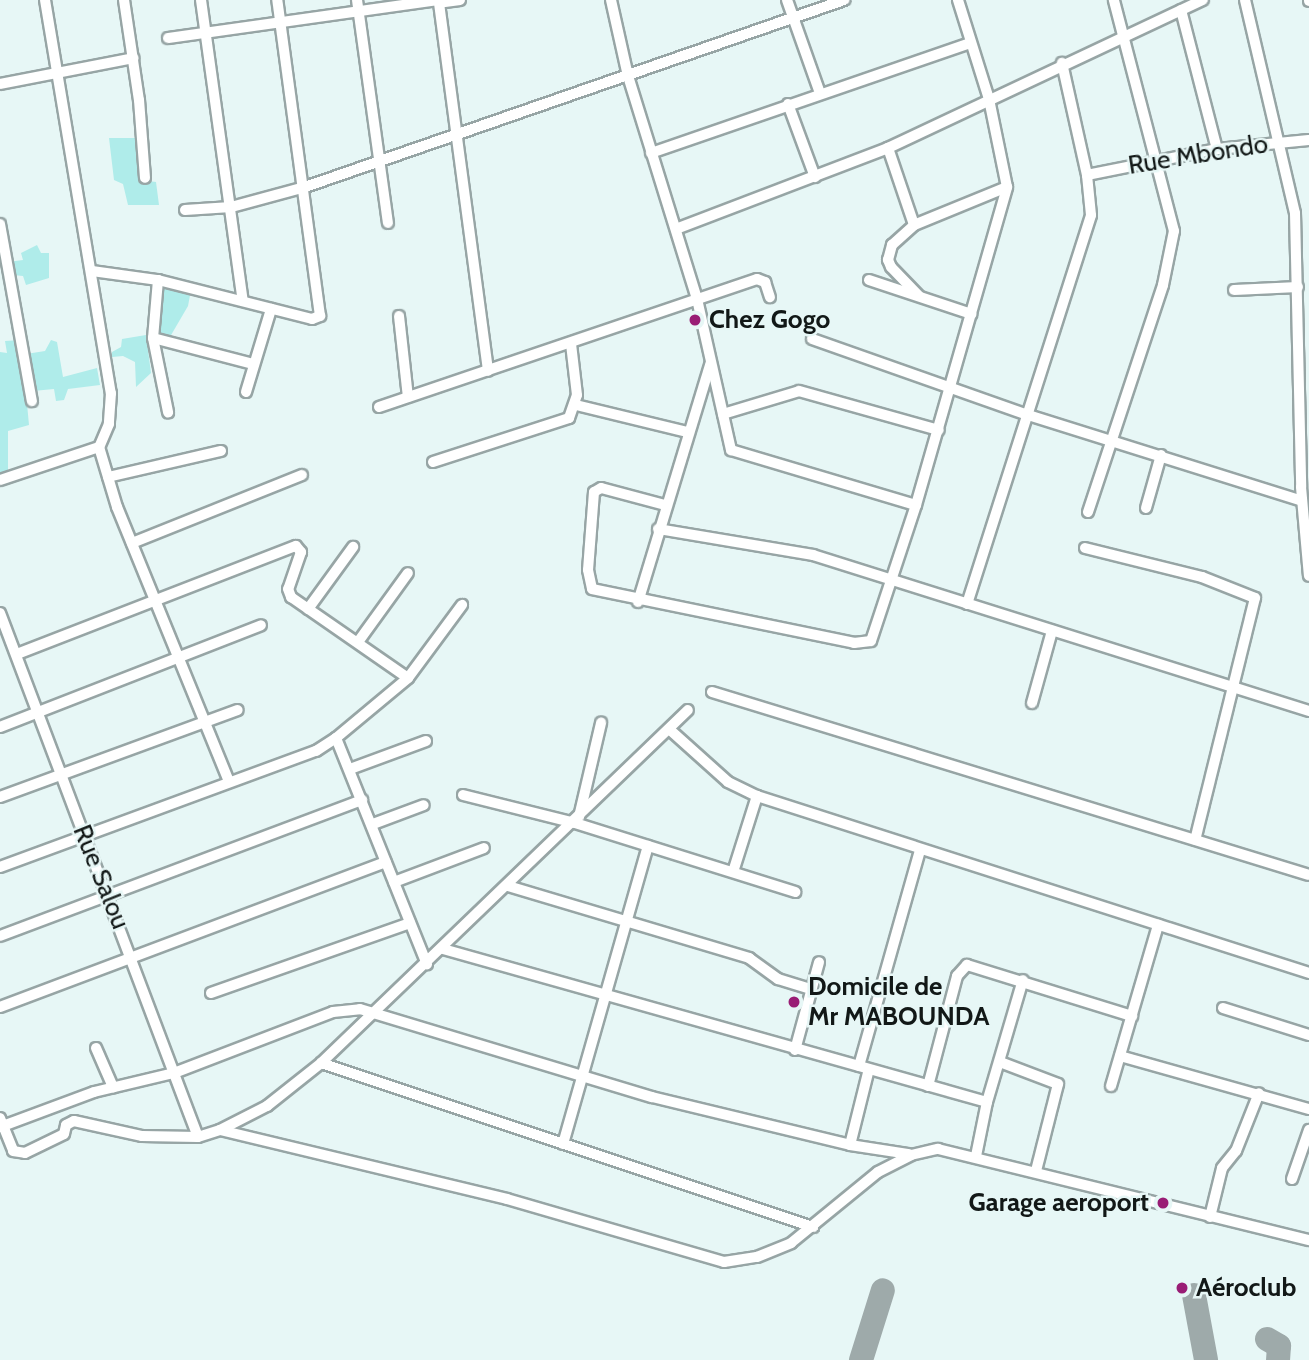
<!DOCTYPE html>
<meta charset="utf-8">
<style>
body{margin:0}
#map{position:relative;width:1309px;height:1360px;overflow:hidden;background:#e7f7f6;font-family:Cabin,sans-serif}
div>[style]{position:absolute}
.green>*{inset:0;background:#afecea}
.taxiway>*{height:24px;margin:-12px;padding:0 12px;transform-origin:12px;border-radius:12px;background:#9eaaaa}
.roads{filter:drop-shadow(2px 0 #97a5a5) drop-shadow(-2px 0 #97a5a5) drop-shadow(0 2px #97a5a5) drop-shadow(0 -2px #97a5a5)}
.minor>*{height:10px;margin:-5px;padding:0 5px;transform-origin:5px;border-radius:5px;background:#fff}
.dots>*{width:19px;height:19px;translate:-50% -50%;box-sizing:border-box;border:4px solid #e7f7f6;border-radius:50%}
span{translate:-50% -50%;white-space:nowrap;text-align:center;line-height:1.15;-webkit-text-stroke:5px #e7f7f6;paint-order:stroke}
.street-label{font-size:26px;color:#121817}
.poi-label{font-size:26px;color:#121817;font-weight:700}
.left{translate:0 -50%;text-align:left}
.right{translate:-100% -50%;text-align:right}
</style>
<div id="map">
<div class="green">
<i style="clip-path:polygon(109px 138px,136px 138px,141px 180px,156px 182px,159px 205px,128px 205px,123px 184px,114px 180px)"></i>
<i style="clip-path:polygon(37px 245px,41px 253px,49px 253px,49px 278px,26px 285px,23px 276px,13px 275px,8px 262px,23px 260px,21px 253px)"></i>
<i style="clip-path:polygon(160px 284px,191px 290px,188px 306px,167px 342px,156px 331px)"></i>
<i style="clip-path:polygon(146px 335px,151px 373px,136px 387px,135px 362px,123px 356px,112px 357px,112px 352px,121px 347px,122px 339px)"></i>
<i style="clip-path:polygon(21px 340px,29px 425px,8px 431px,8px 470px,0 474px,0 352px,7px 353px,5px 341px)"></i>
<i style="clip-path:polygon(51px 340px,57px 342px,63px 377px,97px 368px,100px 385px,68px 389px,64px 400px,56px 401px,54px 389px,33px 391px,26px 354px,45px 351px)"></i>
</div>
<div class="taxiway">
<i style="left:1194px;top:1295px;width:66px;rotate:79.5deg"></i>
<i style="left:1267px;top:1339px;width:14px;rotate:30deg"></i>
<i style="left:1279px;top:1346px;width:14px;rotate:94deg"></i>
<i style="left:861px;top:1360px;width:73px;rotate:-72.6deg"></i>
</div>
<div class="roads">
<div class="minor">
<i style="left:45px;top:0;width:399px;rotate:80.5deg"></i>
<i style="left:111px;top:393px;width:31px;rotate:94deg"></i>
<i style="left:109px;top:424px;width:25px;rotate:113deg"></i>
<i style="left:99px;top:447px;width:63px;rotate:73.3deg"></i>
<i style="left:117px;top:507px;width:296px;rotate:67.8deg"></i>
<i style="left:124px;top:0;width:101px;rotate:81.5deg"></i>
<i style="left:139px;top:100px;width:78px;rotate:85.6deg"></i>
<i style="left:201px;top:0;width:304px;rotate:82.1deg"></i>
<i style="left:357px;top:0;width:225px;rotate:82.1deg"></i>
<i style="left:460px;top:0;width:21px;rotate:172deg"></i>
<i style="left:439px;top:3px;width:371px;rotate:82.4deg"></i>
<i style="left:611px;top:0;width:78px;rotate:77.4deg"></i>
<i style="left:628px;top:76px;width:233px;rotate:72.8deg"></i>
<i style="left:697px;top:299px;width:155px;rotate:77.3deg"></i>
<i style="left:731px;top:450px;width:193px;rotate:16.6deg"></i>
<i style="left:787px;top:0;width:99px;rotate:70.5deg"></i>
<i style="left:1245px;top:0;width:219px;rotate:76.8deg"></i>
<i style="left:1295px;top:213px;width:274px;rotate:88.7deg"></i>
<i style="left:1301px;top:487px;width:89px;rotate:84.9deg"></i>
<i style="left:1309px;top:0;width:1px;rotate:90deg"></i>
<i style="left:1181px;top:10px;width:144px;rotate:75.5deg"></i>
<i style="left:168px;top:38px;width:273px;rotate:-8deg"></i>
<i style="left:0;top:84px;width:136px;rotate:-11deg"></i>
<i style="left:788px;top:104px;width:78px;rotate:69.7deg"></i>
<i style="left:888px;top:148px;width:81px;rotate:71.3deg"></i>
<i style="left:651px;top:153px;width:338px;rotate:-19deg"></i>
<i style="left:1087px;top:175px;width:133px;rotate:-11.3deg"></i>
<i style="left:1217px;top:149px;width:92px;rotate:-5.6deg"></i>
<i style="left:185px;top:210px;width:46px;rotate:-3.7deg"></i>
<i style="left:231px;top:207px;width:77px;rotate:-15.1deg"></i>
<i style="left:305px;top:187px;width:571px;rotate:-19.13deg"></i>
<i style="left:0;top:224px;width:180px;rotate:79.8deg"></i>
<i style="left:676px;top:229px;width:227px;rotate:-20.9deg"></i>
<i style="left:888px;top:148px;width:348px;rotate:-25.2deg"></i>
<i style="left:92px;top:271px;width:67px;rotate:7.8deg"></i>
<i style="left:158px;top:280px;width:159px;rotate:14.2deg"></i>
<i style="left:312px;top:319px;width:9px;rotate:-21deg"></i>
<i style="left:320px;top:316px;width:319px;rotate:-97.7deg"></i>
<i style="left:158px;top:280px;width:58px;rotate:94.9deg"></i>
<i style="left:153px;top:338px;width:76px;rotate:78.5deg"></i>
<i style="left:869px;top:280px;width:108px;rotate:18.4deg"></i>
<i style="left:1234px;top:290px;width:64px;rotate:-2.7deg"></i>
<i style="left:919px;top:296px;width:40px;rotate:-134deg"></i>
<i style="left:891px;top:267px;width:8px;rotate:-113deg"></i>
<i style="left:888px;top:260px;width:16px;rotate:-75deg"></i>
<i style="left:892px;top:245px;width:30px;rotate:-42deg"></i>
<i style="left:914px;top:225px;width:100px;rotate:-22.2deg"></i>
<i style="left:399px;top:316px;width:81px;rotate:83.7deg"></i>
<i style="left:153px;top:338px;width:103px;rotate:14.6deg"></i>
<i style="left:812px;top:339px;width:226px;rotate:19.4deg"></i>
<i style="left:1025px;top:414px;width:290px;rotate:17.4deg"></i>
<i style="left:246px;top:392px;width:87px;rotate:-73.2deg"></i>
<i style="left:576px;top:405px;width:115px;rotate:13.6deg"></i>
<i style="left:379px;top:407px;width:399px;rotate:-18.7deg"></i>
<i style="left:757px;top:279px;width:9px;rotate:21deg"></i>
<i style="left:765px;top:282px;width:16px;rotate:72deg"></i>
<i style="left:723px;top:414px;width:79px;rotate:-16.8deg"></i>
<i style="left:799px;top:391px;width:145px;rotate:15.6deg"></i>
<i style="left:433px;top:462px;width:143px;rotate:-17.9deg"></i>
<i style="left:569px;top:418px;width:24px;rotate:-71deg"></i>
<i style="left:577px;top:395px;width:51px;rotate:-96.7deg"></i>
<i style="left:108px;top:477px;width:116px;rotate:-13deg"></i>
<i style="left:0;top:480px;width:104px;rotate:-18.4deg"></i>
<i style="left:665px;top:505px;width:66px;rotate:-165.1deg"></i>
<i style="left:601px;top:488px;width:8px;rotate:150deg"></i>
<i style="left:594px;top:492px;width:78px;rotate:94.4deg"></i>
<i style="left:588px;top:570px;width:19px;rotate:78deg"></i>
<i style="left:592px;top:589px;width:268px;rotate:11.6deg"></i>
<i style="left:854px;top:643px;width:17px;rotate:-7deg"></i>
<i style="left:871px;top:641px;width:143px;rotate:-71.7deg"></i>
<i style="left:916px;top:505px;width:331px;rotate:-74deg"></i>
<i style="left:1007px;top:187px;width:90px;rotate:-101.6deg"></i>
<i style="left:989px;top:99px;width:104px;rotate:-107.4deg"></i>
<i style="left:1146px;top:508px;width:55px;rotate:-74.2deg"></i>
<i style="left:1088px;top:512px;width:239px;rotate:-71.7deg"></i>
<i style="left:1163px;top:285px;width:55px;rotate:-78.5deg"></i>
<i style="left:1174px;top:231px;width:239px;rotate:-104.6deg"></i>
<i style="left:658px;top:529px;width:157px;rotate:9.5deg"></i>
<i style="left:813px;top:555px;width:520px;rotate:17.46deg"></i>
<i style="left:132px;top:543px;width:183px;rotate:-21.8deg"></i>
<i style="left:1085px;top:548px;width:121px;rotate:13.9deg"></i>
<i style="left:1202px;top:577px;width:57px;rotate:21.6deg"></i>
<i style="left:1255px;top:598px;width:249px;rotate:103.9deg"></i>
<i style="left:638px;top:602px;width:248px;rotate:-73.1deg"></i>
<i style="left:967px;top:604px;width:408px;rotate:-72.3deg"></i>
<i style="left:1091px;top:215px;width:40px;rotate:-95.7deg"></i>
<i style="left:1087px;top:175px;width:115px;rotate:-102.6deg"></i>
<i style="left:308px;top:609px;width:77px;rotate:-54deg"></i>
<i style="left:0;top:613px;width:560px;rotate:69.3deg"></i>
<i style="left:358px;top:642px;width:85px;rotate:-54.1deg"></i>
<i style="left:17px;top:654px;width:299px;rotate:-21.2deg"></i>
<i style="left:296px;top:546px;width:8px;rotate:50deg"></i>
<i style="left:301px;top:552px;width:39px;rotate:109deg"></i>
<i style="left:288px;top:589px;width:9px;rotate:69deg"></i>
<i style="left:291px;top:597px;width:142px;rotate:34.7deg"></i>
<i style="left:712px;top:692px;width:624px;rotate:17.04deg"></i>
<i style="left:1032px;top:703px;width:75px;rotate:-74.5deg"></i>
<i style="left:0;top:727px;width:280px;rotate:-21.3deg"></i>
<i style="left:669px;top:729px;width:79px;rotate:41.9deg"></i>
<i style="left:728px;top:782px;width:32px;rotate:26deg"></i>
<i style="left:757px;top:796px;width:580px;rotate:17.78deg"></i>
<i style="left:336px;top:738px;width:94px;rotate:-39.8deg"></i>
<i style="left:408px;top:678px;width:91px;rotate:-53.5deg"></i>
<i style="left:350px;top:769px;width:81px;rotate:-20.2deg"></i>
<i style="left:463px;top:795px;width:115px;rotate:14deg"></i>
<i style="left:575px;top:823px;width:231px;rotate:17.4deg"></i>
<i style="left:0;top:797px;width:253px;rotate:-20.1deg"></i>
<i style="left:579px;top:817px;width:97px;rotate:-76.8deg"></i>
<i style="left:373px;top:824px;width:54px;rotate:-20.4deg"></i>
<i style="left:0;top:867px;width:337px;rotate:-20.2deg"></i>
<i style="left:316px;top:751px;width:24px;rotate:-33deg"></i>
<i style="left:336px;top:738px;width:244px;rotate:68.1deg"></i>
<i style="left:733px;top:872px;width:80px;rotate:-72.5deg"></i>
<i style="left:394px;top:882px;width:96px;rotate:-20.7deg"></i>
<i style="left:508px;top:886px;width:252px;rotate:16.6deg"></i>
<i style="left:749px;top:958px;width:36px;rotate:36deg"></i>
<i style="left:778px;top:979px;width:34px;rotate:17deg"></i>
<i style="left:0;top:936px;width:387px;rotate:-20.6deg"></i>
<i style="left:443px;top:949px;width:565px;rotate:15.71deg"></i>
<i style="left:211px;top:993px;width:211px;rotate:-19.4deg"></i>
<i style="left:0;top:1007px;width:412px;rotate:-20.6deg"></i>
<i style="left:1223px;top:1008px;width:90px;rotate:17.4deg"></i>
<i style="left:96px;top:1048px;width:43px;rotate:66.4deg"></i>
<i style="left:795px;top:1050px;width:91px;rotate:-74.7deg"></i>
<i style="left:1120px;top:1056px;width:196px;rotate:15.7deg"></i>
<i style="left:1000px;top:1062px;width:62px;rotate:20.8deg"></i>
<i style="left:1058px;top:1084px;width:90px;rotate:104.2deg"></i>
<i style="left:321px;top:1063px;width:519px;rotate:18.43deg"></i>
<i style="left:859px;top:1066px;width:224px;rotate:-74.2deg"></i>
<i style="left:928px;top:1086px;width:114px;rotate:-75.2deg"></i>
<i style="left:957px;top:976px;width:15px;rotate:-48deg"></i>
<i style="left:967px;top:965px;width:173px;rotate:17.2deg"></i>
<i style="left:1111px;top:1086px;width:168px;rotate:-73.7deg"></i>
<i style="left:0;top:1118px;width:35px;rotate:68deg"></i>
<i style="left:13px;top:1151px;width:12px;rotate:9deg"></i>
<i style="left:25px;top:1153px;width:43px;rotate:-26deg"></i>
<i style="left:64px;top:1134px;width:9px;rotate:-77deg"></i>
<i style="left:66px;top:1125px;width:9px;rotate:-27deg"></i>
<i style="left:74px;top:1121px;width:70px;rotate:12.4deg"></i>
<i style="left:142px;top:1136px;width:56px;rotate:1deg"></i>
<i style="left:198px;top:1137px;width:23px;rotate:-18deg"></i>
<i style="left:220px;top:1130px;width:295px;rotate:13.5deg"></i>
<i style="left:507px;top:1199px;width:226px;rotate:16.2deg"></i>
<i style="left:724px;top:1262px;width:33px;rotate:-9deg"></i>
<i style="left:757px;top:1257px;width:37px;rotate:-22deg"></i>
<i style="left:791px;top:1243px;width:112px;rotate:-39.2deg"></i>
<i style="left:878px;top:1172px;width:37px;rotate:-27deg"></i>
<i style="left:911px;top:1155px;width:28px;rotate:-13deg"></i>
<i style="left:938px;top:1149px;width:382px;rotate:13.8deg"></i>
<i style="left:0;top:1127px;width:100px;rotate:-20.4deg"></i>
<i style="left:94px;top:1092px;width:82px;rotate:-13.4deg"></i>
<i style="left:174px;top:1073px;width:170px;rotate:-21deg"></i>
<i style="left:333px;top:1012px;width:27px;rotate:-6deg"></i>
<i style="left:360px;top:1009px;width:305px;rotate:16.8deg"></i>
<i style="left:652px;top:1097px;width:204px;rotate:13.6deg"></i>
<i style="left:850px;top:1145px;width:60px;rotate:8.7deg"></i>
<i style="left:220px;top:1130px;width:53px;rotate:-27.1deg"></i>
<i style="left:267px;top:1106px;width:69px;rotate:-38.5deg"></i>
<i style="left:321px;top:1063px;width:509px;rotate:-43.89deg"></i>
<i style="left:563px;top:1144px;width:310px;rotate:-74.1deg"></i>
<i style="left:850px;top:1145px;width:78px;rotate:-76deg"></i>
<i style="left:976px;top:1156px;width:55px;rotate:-78.5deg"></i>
<i style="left:987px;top:1102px;width:127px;rotate:-73.6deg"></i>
<i style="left:1292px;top:1179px;width:52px;rotate:-70.9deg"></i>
<i style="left:1210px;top:1217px;width:50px;rotate:-76.2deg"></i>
<i style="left:1222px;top:1168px;width:22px;rotate:-51deg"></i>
<i style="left:1236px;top:1151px;width:62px;rotate:-68.4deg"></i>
</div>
</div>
<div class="dots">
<i style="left:695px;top:320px;background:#991d75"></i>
<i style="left:794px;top:1002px;background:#991d75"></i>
<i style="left:1163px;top:1203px;background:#991d75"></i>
<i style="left:1182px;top:1288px;background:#991d75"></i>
</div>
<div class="street-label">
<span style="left:1198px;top:155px;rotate:-9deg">Rue Mbondo</span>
<span style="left:101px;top:877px;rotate:68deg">Rue Salou</span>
</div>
<div class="poi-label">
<span class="left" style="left:709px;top:320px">Chez Gogo</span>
<span class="left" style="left:808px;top:1002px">Domicile de<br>Mr MABOUNDA</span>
<span class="right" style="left:1149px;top:1203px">Garage aeroport</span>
<span class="left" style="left:1196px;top:1288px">Aéroclub</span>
</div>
</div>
